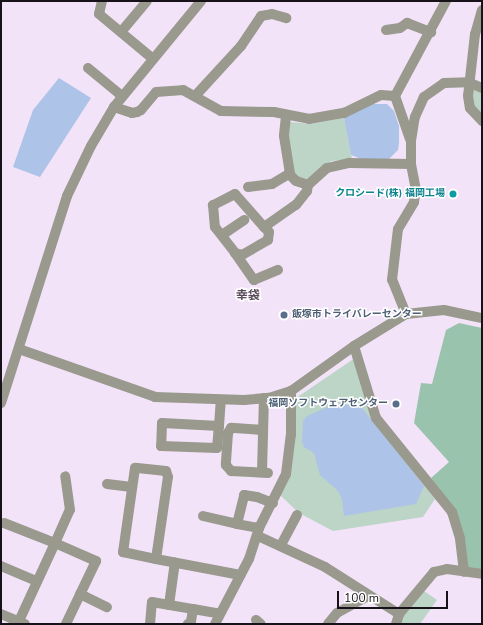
<!DOCTYPE html>
<meta charset="utf-8">
<style>
body{margin:0}
#map{position:relative;width:483px;height:625px;overflow:hidden;background:#f3e3f9;font-family:"Nunito Sans","Noto Sans JP",sans-serif}
div>[style]{position:absolute}
.green>*{inset:0;background:#bcd5c7}
.forest>*{inset:0;background:#99c3ac}
.water>*{inset:0;background:#adc3e7}
.minor>*{height:10px;margin:-5px;padding:0 5px;transform-origin:5px;border-radius:5px;background:#99998e}
.dots>*{width:11px;height:11px;translate:-50% -50%;box-sizing:border-box;border:2px solid #fff;border-radius:50%}
span{translate:-50% -50%;white-space:nowrap;text-align:center;line-height:1.15;-webkit-text-stroke:3px #fff;paint-order:stroke}
.culture-label{font-size:10px;color:#0d838f;font-weight:700}
.right{translate:-100% -50%;text-align:right}
.service-label{font-size:10px;color:#4e5e75;font-weight:700}
.left{translate:0 -50%;text-align:left}
.quarter-label{font-size:12px;color:#594b5d;font-weight:700}
.frame{position:absolute;inset:0;border:2px solid #171219;pointer-events:none}
.scale{position:absolute;left:337px;top:591px;width:111px;height:18px;box-sizing:border-box;border:2px solid #171219;border-top:0;padding-left:5px;font-size:12px;line-height:14px;white-space:nowrap;color:#171219;-webkit-text-stroke:3px #fff;paint-order:stroke}
</style>
<div id="map">
<div class="green">
<i style="clip-path:polygon(470px 86px,482px 91px,482px 117px,473px 107px)"></i>
<i style="clip-path:polygon(344px 118px,352px 159px,331px 161px,309px 179px,300px 180px,294px 174px,287px 137px,290px 122px,311px 124px)"></i>
<i style="clip-path:polygon(355px 358px,372px 418px,435px 499px,423px 517px,333px 531px,299px 513px,280px 495px,292px 466px,296px 398px)"></i>
<i style="clip-path:polygon(424px 591px,437px 600px,420px 624px,400px 624px,403px 616px)"></i>
</div>
<div class="forest">
<i style="clip-path:polygon(459px 323px,482px 328px,482px 572px,467px 569px,459px 525px,431px 478px,449px 462px,414px 423px,421px 383px,432px 384px,446px 330px)"></i>
</div>
<div class="water">
<i style="clip-path:polygon(59px 78px,91px 98px,40px 177px,13px 167px,33px 110px)"></i>
<i style="clip-path:polygon(372px 104px,387px 104px,394px 111px,399px 126px,399px 143px,398px 150px,388px 160px,361px 159px,351px 155px,344px 118px)"></i>
<i style="clip-path:polygon(337px 403px,362px 408px,424px 486px,416px 504px,344px 516px,342px 499px,338px 491px,320px 475px,314px 453px,304px 447px,302px 442px,303px 421px,307px 416px)"></i>
</div>
<div class="minor">
<i style="left:102px;top:1px;width:13px;rotate:103deg"></i>
<i style="left:99px;top:14px;width:69px;rotate:39.7deg"></i>
<i style="left:482px;top:10px;width:25px;rotate:106deg"></i>
<i style="left:475px;top:34px;width:62px;rotate:96.4deg"></i>
<i style="left:468px;top:96px;width:12px;rotate:81deg"></i>
<i style="left:470px;top:108px;width:18px;rotate:47deg"></i>
<i style="left:386px;top:30px;width:14px;rotate:-8deg"></i>
<i style="left:400px;top:28px;width:9px;rotate:-36deg"></i>
<i style="left:407px;top:23px;width:26px;rotate:21deg"></i>
<i style="left:121px;top:32px;width:40px;rotate:-50deg"></i>
<i style="left:88px;top:68px;width:44px;rotate:39.5deg"></i>
<i style="left:196px;top:95px;width:67px;rotate:-47.4deg"></i>
<i style="left:241px;top:46px;width:36px;rotate:-56deg"></i>
<i style="left:261px;top:16px;width:11px;rotate:-10deg"></i>
<i style="left:272px;top:14px;width:15px;rotate:16deg"></i>
<i style="left:114px;top:107px;width:19px;rotate:18deg"></i>
<i style="left:132px;top:113px;width:5px;rotate:-11deg"></i>
<i style="left:137px;top:112px;width:4px;rotate:-27deg"></i>
<i style="left:141px;top:110px;width:23px;rotate:-50deg"></i>
<i style="left:156px;top:92px;width:27px;rotate:-4deg"></i>
<i style="left:183px;top:90px;width:43px;rotate:28.9deg"></i>
<i style="left:221px;top:111px;width:53px;rotate:1.1deg"></i>
<i style="left:274px;top:112px;width:36px;rotate:11deg"></i>
<i style="left:309px;top:119px;width:36px;rotate:-10deg"></i>
<i style="left:344px;top:113px;width:41px;rotate:-25.9deg"></i>
<i style="left:381px;top:95px;width:14px;rotate:4deg"></i>
<i style="left:286px;top:116px;width:20px;rotate:96deg"></i>
<i style="left:284px;top:136px;width:39px;rotate:81deg"></i>
<i style="left:290px;top:175px;width:8px;rotate:45deg"></i>
<i style="left:296px;top:181px;width:13px;rotate:18deg"></i>
<i style="left:410px;top:139px;width:46px;rotate:-109.2deg"></i>
<i style="left:395px;top:96px;width:108px;rotate:-61.8deg"></i>
<i style="left:248px;top:187px;width:24px;rotate:-7deg"></i>
<i style="left:272px;top:184px;width:21px;rotate:-31deg"></i>
<i style="left:264px;top:227px;width:44px;rotate:-131.3deg"></i>
<i style="left:235px;top:194px;width:25px;rotate:153deg"></i>
<i style="left:213px;top:205px;width:22px;rotate:85deg"></i>
<i style="left:215px;top:227px;width:33px;rotate:52deg"></i>
<i style="left:235px;top:253px;width:7px;rotate:16deg"></i>
<i style="left:242px;top:255px;width:30px;rotate:-30deg"></i>
<i style="left:268px;top:240px;width:8px;rotate:-83deg"></i>
<i style="left:269px;top:232px;width:7px;rotate:-135deg"></i>
<i style="left:264px;top:227px;width:39px;rotate:-35deg"></i>
<i style="left:296px;top:205px;width:18px;rotate:-52deg"></i>
<i style="left:307px;top:191px;width:6px;rotate:-81deg"></i>
<i style="left:308px;top:185px;width:25px;rotate:-42deg"></i>
<i style="left:327px;top:168px;width:23px;rotate:-13deg"></i>
<i style="left:349px;top:163px;width:62px;rotate:0.9deg"></i>
<i style="left:222px;top:235px;width:27px;rotate:-34deg"></i>
<i style="left:235px;top:253px;width:33px;rotate:55deg"></i>
<i style="left:254px;top:280px;width:26px;rotate:-23deg"></i>
<i style="left:406px;top:314px;width:37px;rotate:-112deg"></i>
<i style="left:392px;top:280px;width:51px;rotate:-83.3deg"></i>
<i style="left:398px;top:229px;width:31px;rotate:-59deg"></i>
<i style="left:414px;top:202px;width:12px;rotate:-81deg"></i>
<i style="left:416px;top:190px;width:26px;rotate:-101deg"></i>
<i style="left:411px;top:164px;width:23px;rotate:-90deg"></i>
<i style="left:411px;top:141px;width:24px;rotate:-81deg"></i>
<i style="left:415px;top:117px;width:22px;rotate:-66deg"></i>
<i style="left:424px;top:97px;width:24px;rotate:-35deg"></i>
<i style="left:444px;top:83px;width:24px;rotate:-2deg"></i>
<i style="left:468px;top:82px;width:15px;rotate:23deg"></i>
<i style="left:354px;top:346px;width:75px;rotate:73deg"></i>
<i style="left:376px;top:418px;width:121px;rotate:51deg"></i>
<i style="left:452px;top:512px;width:28px;rotate:73deg"></i>
<i style="left:460px;top:539px;width:33px;rotate:83deg"></i>
<i style="left:19px;top:349px;width:144px;rotate:19.4deg"></i>
<i style="left:155px;top:397px;width:89px;rotate:1.9deg"></i>
<i style="left:244px;top:400px;width:25px;rotate:-5deg"></i>
<i style="left:269px;top:398px;width:23px;rotate:-18deg"></i>
<i style="left:291px;top:391px;width:77px;rotate:-35.5deg"></i>
<i style="left:354px;top:346px;width:61px;rotate:-31.6deg"></i>
<i style="left:406px;top:314px;width:38px;rotate:-6deg"></i>
<i style="left:444px;top:310px;width:39px;rotate:12deg"></i>
<i style="left:1px;top:403px;width:217px;rotate:-72.3deg"></i>
<i style="left:67px;top:196px;width:55px;rotate:-64.4deg"></i>
<i style="left:91px;top:146px;width:45px;rotate:-59.5deg"></i>
<i style="left:114px;top:107px;width:137px;rotate:-50.6deg"></i>
<i style="left:219px;top:426px;width:57px;rotate:-177deg"></i>
<i style="left:162px;top:423px;width:23px;rotate:92deg"></i>
<i style="left:161px;top:446px;width:56px;rotate:2deg"></i>
<i style="left:217px;top:448px;width:22px;rotate:-85deg"></i>
<i style="left:219px;top:426px;width:26px;rotate:-86deg"></i>
<i style="left:263px;top:430px;width:32px;rotate:-176deg"></i>
<i style="left:231px;top:428px;width:6px;rotate:121deg"></i>
<i style="left:228px;top:433px;width:32px;rotate:94deg"></i>
<i style="left:226px;top:465px;width:8px;rotate:50deg"></i>
<i style="left:231px;top:471px;width:37px;rotate:3deg"></i>
<i style="left:262px;top:472px;width:74px;rotate:-88.5deg"></i>
<i style="left:107px;top:484px;width:25px;rotate:7deg"></i>
<i style="left:203px;top:516px;width:35px;rotate:13deg"></i>
<i style="left:4px;top:523px;width:55px;rotate:21.4deg"></i>
<i style="left:55px;top:543px;width:36px;rotate:-66deg"></i>
<i style="left:70px;top:510px;width:34px;rotate:-98deg"></i>
<i style="left:259px;top:528px;width:22px;rotate:-170deg"></i>
<i style="left:237px;top:524px;width:30px;rotate:-76deg"></i>
<i style="left:244px;top:495px;width:13px;rotate:9deg"></i>
<i style="left:257px;top:497px;width:17px;rotate:21deg"></i>
<i style="left:258px;top:536px;width:74px;rotate:24.8deg"></i>
<i style="left:325px;top:567px;width:88px;rotate:32.4deg"></i>
<i style="left:281px;top:545px;width:34px;rotate:-62deg"></i>
<i style="left:156px;top:559px;width:83px;rotate:-81.7deg"></i>
<i style="left:168px;top:477px;width:6px;rotate:-108deg"></i>
<i style="left:166px;top:471px;width:31px;rotate:-174deg"></i>
<i style="left:135px;top:468px;width:85px;rotate:98.1deg"></i>
<i style="left:123px;top:552px;width:34px;rotate:12deg"></i>
<i style="left:156px;top:559px;width:86px;rotate:10.7deg"></i>
<i style="left:1px;top:566px;width:39px;rotate:23deg"></i>
<i style="left:80px;top:594px;width:30px;rotate:26deg"></i>
<i style="left:169px;top:605px;width:43px;rotate:-82.1deg"></i>
<i style="left:193px;top:609px;width:27px;rotate:10deg"></i>
<i style="left:1px;top:614px;width:26px;rotate:23deg"></i>
<i style="left:256px;top:620px;width:6px;rotate:39deg"></i>
<i style="left:19px;top:621px;width:86px;rotate:-65.2deg"></i>
<i style="left:55px;top:543px;width:45px;rotate:23.7deg"></i>
<i style="left:96px;top:561px;width:70px;rotate:115.5deg"></i>
<i style="left:150px;top:624px;width:22px;rotate:-85deg"></i>
<i style="left:152px;top:602px;width:42px;rotate:9.7deg"></i>
<i style="left:193px;top:609px;width:13px;rotate:99deg"></i>
<i style="left:191px;top:622px;width:4px;rotate:146deg"></i>
<i style="left:215px;top:624px;width:73px;rotate:-62.4deg"></i>
<i style="left:249px;top:559px;width:33px;rotate:-72deg"></i>
<i style="left:259px;top:528px;width:60px;rotate:-63.4deg"></i>
<i style="left:286px;top:474px;width:39px;rotate:-83deg"></i>
<i style="left:291px;top:435px;width:44px;rotate:-90deg"></i>
<i style="left:328px;top:624px;width:14px;rotate:-51deg"></i>
<i style="left:337px;top:613px;width:35px;rotate:-29deg"></i>
<i style="left:396px;top:624px;width:10px;rotate:-73deg"></i>
<i style="left:399px;top:614px;width:55px;rotate:-50.2deg"></i>
<i style="left:434px;top:572px;width:13px;rotate:-13deg"></i>
<i style="left:447px;top:569px;width:35px;rotate:8deg"></i>
</div>
<div class="dots">
<i style="left:453px;top:194px;background:#0f9aa8"></i>
<i style="left:284px;top:315px;background:#5c6f8a"></i>
<i style="left:396px;top:404px;background:#5c6f8a"></i>
</div>
<div class="culture-label">
<span class="right" style="left:445px;top:194px">クロシード(株) 福岡工場</span>
</div>
<div class="service-label">
<span class="left" style="left:292px;top:315px">飯塚市トライバレーセンター</span>
<span class="right" style="left:388px;top:404px">福岡ソフトウェアセンター</span>
</div>
<div class="quarter-label">
<span style="left:248px;top:296px">幸袋</span>
</div>
<div class="frame"></div>
<div class="scale">100 m</div>
</div>
